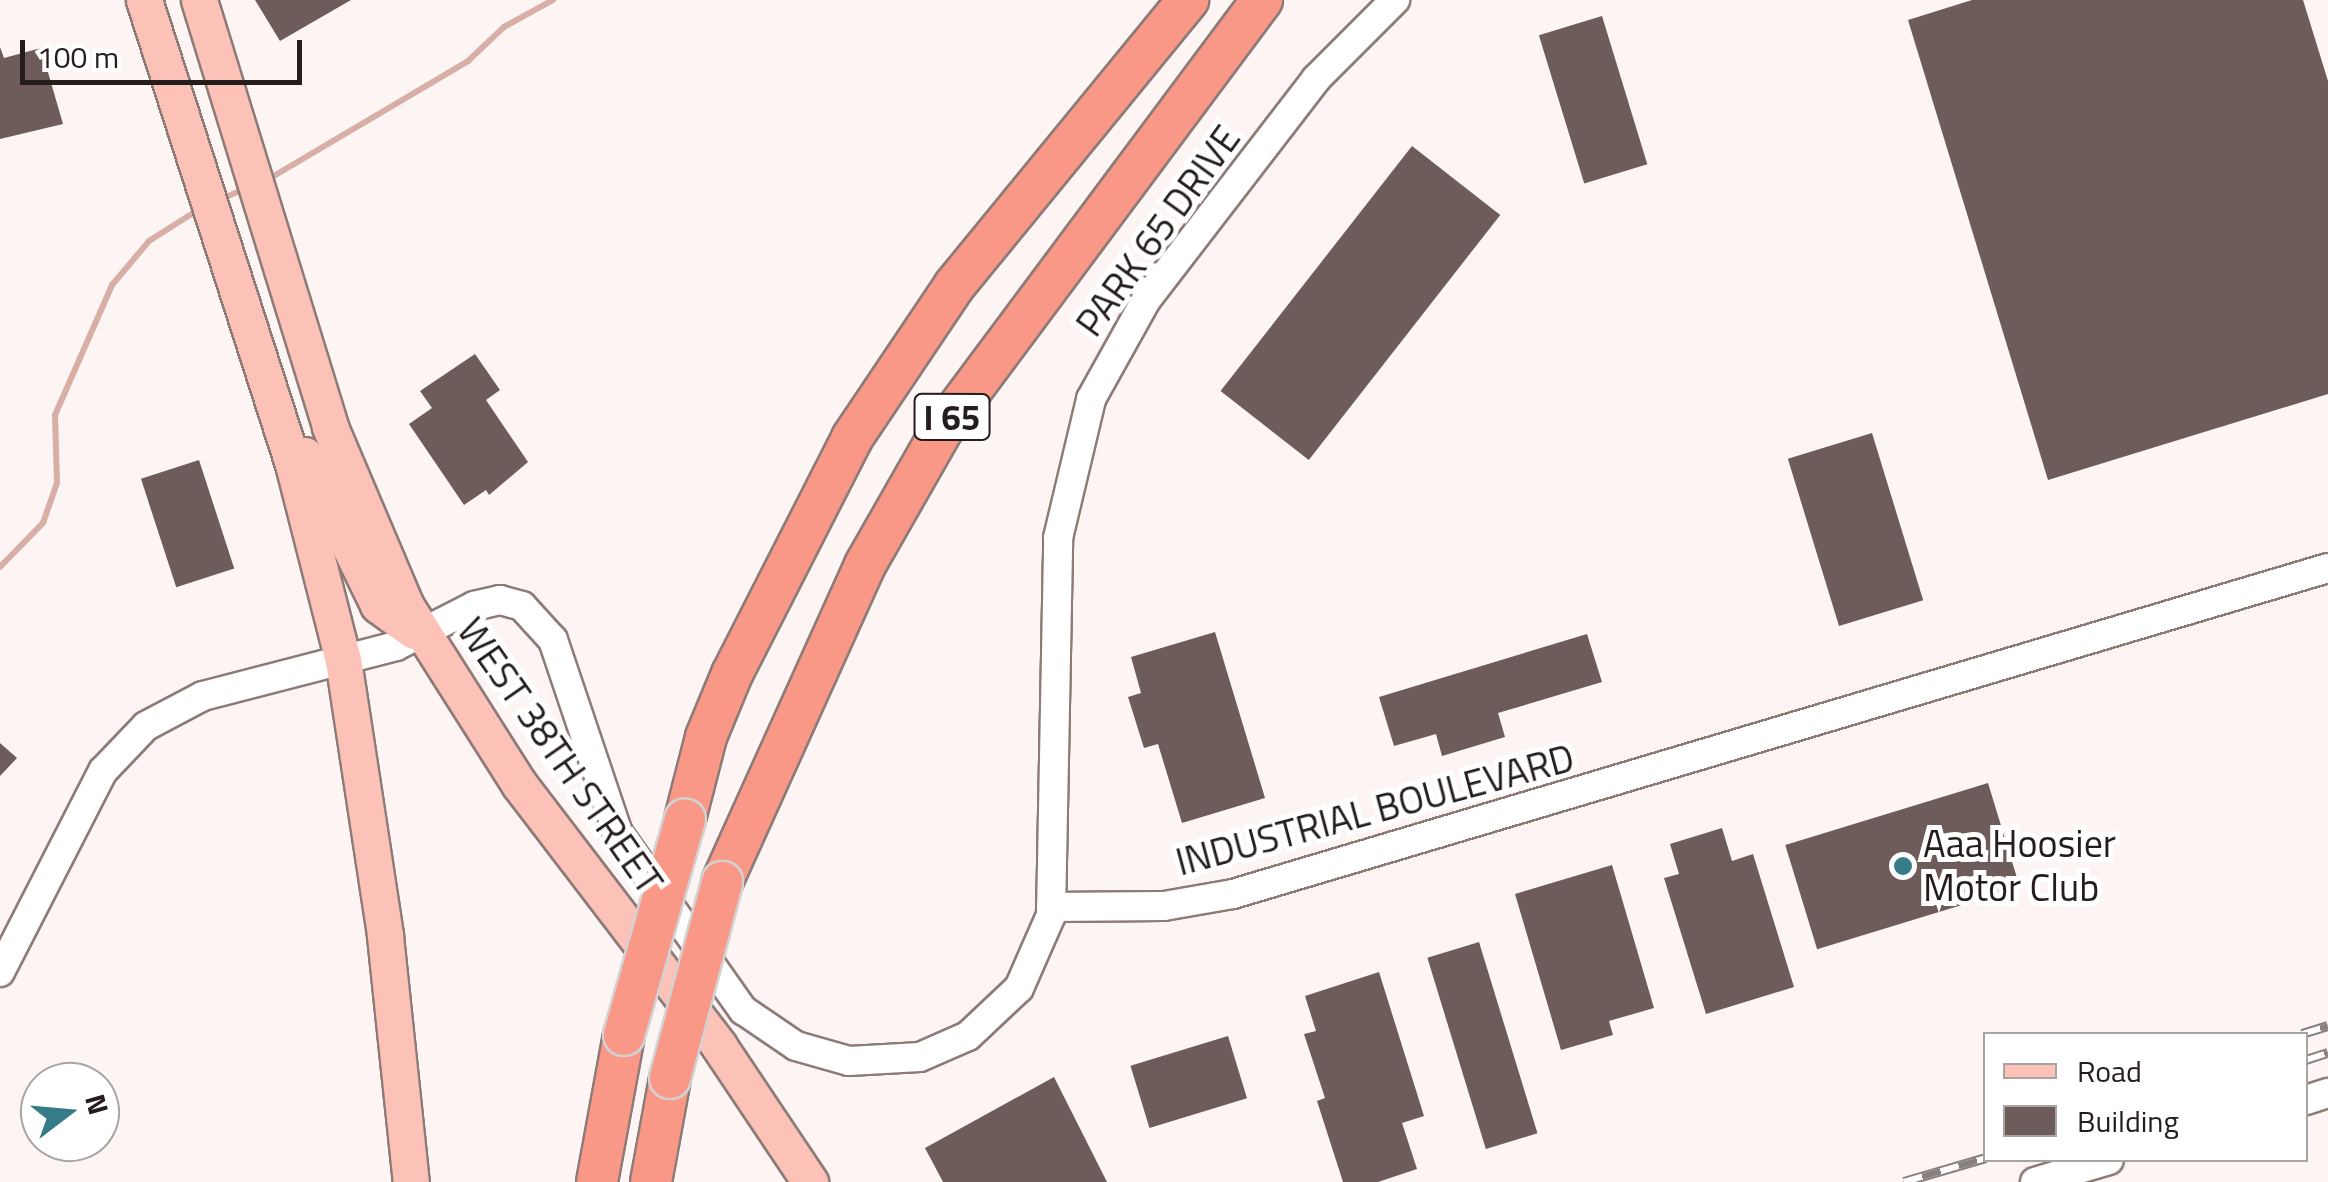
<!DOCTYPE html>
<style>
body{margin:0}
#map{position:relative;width:2328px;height:1182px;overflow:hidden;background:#fdf5f4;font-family:"Titillium Web",sans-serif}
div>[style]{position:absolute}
.stream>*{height:6px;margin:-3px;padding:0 3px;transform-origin:3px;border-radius:3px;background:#d8afa7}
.building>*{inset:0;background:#6d5c59;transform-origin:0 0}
.roads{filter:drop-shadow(2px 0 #8d7b78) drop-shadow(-2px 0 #8d7b78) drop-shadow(0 2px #8d7b78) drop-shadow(0 -2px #8d7b78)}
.minor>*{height:28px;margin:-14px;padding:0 14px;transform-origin:14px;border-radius:14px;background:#fff}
.major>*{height:35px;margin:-17.5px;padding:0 17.5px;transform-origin:17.5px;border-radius:17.5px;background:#fcc1b7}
.highway>*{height:40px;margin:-20px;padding:0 20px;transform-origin:20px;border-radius:20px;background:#fa9887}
.rail>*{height:10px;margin-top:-5px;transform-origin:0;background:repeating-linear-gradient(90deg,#fff 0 19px,#88807f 0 38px);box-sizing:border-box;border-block:2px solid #88807f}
.bridges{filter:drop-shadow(2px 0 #d3d2d2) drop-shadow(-2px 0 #d3d2d2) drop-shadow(0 2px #d3d2d2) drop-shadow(0 -2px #d3d2d2)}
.highway-bridge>*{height:40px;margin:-20px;padding:0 20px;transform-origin:20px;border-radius:20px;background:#fa9887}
.dots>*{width:28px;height:28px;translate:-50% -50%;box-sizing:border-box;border:5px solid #fff;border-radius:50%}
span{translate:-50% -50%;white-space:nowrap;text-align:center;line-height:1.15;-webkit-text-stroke:10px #fff;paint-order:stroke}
.shield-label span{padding:2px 8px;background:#fff;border:2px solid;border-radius:8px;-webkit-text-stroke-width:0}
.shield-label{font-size:35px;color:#241d1c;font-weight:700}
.street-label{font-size:38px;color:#241d1c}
.poi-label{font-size:38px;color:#241d1c}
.left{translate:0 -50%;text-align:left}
.legend{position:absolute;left:1983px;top:1032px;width:325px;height:130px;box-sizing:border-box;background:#fff;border:2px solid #a7a5a4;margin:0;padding:12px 18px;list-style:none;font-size:30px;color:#241d1c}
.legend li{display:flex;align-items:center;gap:20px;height:50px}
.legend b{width:50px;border:2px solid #a7a5a4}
.north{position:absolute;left:20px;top:1062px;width:100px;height:100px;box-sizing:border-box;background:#fff;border:2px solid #a7a5a4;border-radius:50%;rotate:74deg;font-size:28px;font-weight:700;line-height:40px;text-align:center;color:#241d1c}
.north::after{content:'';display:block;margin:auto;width:35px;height:45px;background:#357c88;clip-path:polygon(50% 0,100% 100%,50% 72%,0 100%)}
.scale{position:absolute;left:20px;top:40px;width:282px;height:45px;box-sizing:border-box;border:5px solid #241d1c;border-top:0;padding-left:12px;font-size:30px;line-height:35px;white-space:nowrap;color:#241d1c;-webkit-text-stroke:8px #fff;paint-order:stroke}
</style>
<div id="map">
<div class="stream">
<i style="left:267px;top:180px;width:234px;rotate:-30.6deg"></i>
<i style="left:468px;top:61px;width:50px;rotate:-43.4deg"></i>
<i style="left:504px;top:27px;width:56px;rotate:-28.9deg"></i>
<i style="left:221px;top:199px;width:28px;rotate:-23deg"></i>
<i style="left:0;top:567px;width:62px;rotate:-45.7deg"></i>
<i style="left:43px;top:523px;width:42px;rotate:-70.7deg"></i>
<i style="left:57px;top:483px;width:68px;rotate:-91.7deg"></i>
<i style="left:55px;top:415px;width:142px;rotate:-66.3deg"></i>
<i style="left:112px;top:285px;width:57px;rotate:-49.9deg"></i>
<i style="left:149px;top:241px;width:62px;rotate:-32.4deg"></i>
</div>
<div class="building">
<i style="clip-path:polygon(255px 0,351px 0,280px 41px)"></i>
<i style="clip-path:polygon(1972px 0,2303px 0,2328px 81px,2328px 394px,2048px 480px,1908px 20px)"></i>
<i style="left:1602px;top:16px;width:155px;height:66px;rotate:73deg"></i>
<i style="clip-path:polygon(0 47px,4px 58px,41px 48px,63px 124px,0 139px)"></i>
<i style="left:1412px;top:146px;width:112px;height:311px;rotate:38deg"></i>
<i style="clip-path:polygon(475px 354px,500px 390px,486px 400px,528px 462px,489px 495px,486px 490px,464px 505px,409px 424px,432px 408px,420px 391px)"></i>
<i style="left:1872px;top:433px;width:175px;height:88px;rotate:73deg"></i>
<i style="left:199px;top:460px;width:114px;height:61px;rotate:72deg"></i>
<i style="clip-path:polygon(1215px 632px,1265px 798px,1182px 823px,1158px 744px,1144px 748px,1128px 697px,1141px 693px,1131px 657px)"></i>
<i style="clip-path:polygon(1587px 634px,1602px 682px,1498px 713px,1505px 737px,1442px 756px,1436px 734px,1394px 746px,1379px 697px)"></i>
<i style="clip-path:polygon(0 743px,17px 758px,0 776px)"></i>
<i style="left:1988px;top:783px;width:109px;height:212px;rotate:73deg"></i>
<i style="clip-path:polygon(1722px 828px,1732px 861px,1753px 854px,1794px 987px,1706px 1014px,1664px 878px,1679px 874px,1670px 844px)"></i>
<i style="clip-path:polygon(1612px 865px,1654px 1008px,1609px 1021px,1613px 1035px,1561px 1050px,1515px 894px)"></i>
<i style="left:1479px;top:942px;width:200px;height:54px;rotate:73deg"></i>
<i style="clip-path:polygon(1379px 972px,1424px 1116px,1402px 1123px,1417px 1169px,1378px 1182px,1343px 1182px,1317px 1101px,1325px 1098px,1304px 1034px,1316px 1031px,1305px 996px)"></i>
<i style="left:1228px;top:1036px;width:65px;height:102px;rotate:73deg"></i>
<i style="clip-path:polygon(1054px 1077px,1107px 1182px,943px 1182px,925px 1148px)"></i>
</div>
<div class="roads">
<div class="minor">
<i style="left:1051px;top:907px;width:113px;rotate:-0.5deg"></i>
<i style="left:1164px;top:906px;width:70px;rotate:-9.9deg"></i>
<i style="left:1233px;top:894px;width:1142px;rotate:-16.58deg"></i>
<i style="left:0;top:972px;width:226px;rotate:-62.9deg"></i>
<i style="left:103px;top:771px;width:62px;rotate:-46.3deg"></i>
<i style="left:146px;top:726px;width:64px;rotate:-27.8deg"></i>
<i style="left:203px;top:696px;width:199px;rotate:-14.5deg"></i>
<i style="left:396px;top:646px;width:88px;rotate:-27.1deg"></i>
<i style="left:474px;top:606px;width:27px;rotate:-13deg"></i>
<i style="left:500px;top:600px;width:23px;rotate:15deg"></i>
<i style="left:522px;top:606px;width:46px;rotate:47.6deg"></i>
<i style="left:553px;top:640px;width:204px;rotate:71.4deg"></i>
<i style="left:618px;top:833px;width:217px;rotate:54.8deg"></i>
<i style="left:743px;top:1010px;width:64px;rotate:34.2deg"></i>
<i style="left:796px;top:1046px;width:55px;rotate:15.8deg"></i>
<i style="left:849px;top:1061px;width:71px;rotate:-3.2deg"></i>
<i style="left:920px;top:1057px;width:52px;rotate:-23.6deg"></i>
<i style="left:968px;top:1036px;width:70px;rotate:-43.3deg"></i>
<i style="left:1019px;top:988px;width:80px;rotate:-66.3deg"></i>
<i style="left:1051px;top:915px;width:377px;rotate:-88.9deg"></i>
<i style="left:1058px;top:538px;width:143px;rotate:-76.6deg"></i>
<i style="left:1091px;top:399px;width:113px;rotate:-60.9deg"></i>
<i style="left:1146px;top:300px;width:279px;rotate:-52.4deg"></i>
<i style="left:1316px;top:79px;width:112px;rotate:-45deg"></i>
<i style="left:2306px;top:1100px;width:23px;rotate:-18deg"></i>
<i style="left:2035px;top:1182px;width:77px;rotate:-16.6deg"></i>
</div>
<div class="major">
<i style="left:144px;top:0;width:491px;rotate:72.2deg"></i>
<i style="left:294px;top:468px;width:198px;rotate:75.7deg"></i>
<i style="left:343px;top:660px;width:279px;rotate:81.3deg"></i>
<i style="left:385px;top:936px;width:247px;rotate:84deg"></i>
<i style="left:199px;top:0;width:447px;rotate:72.9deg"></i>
<i style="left:330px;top:427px;width:194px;rotate:67deg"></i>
<i style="left:406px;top:606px;width:211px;rotate:57.6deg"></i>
<i style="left:519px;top:784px;width:330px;rotate:52.6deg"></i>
<i style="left:719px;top:1046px;width:164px;rotate:56.2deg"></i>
<i style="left:305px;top:455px;width:167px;rotate:64deg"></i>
<i style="left:378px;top:605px;width:44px;rotate:35.8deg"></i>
</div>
<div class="highway">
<i style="left:685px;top:819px;width:85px;rotate:-75.6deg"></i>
<i style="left:706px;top:737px;width:68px;rotate:-67.6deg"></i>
<i style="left:732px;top:674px;width:265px;rotate:-63deg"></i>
<i style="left:852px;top:438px;width:183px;rotate:-56.1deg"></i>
<i style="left:954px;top:286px;width:370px;rotate:-50.7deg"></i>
<i style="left:722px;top:882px;width:348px;rotate:-65.7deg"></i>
<i style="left:865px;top:565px;width:158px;rotate:-60.3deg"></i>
<i style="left:943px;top:428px;width:534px;rotate:-53.3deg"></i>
<i style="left:597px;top:1182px;width:149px;rotate:-79.6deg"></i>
<i style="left:651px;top:1182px;width:106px;rotate:-79.6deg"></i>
</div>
</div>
<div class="rail">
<i style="left:2302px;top:1034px;width:27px;rotate:-17deg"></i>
<i style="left:2306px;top:1060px;width:23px;rotate:-18deg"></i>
<i style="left:1904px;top:1182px;width:85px;rotate:-16.3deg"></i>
</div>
<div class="bridges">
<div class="highway-bridge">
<i style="left:624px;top:1035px;width:224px;rotate:-74.2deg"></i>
<i style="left:670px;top:1078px;width:203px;rotate:-75.1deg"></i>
</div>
</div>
<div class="dots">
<i style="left:1903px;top:866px;background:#357c88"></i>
</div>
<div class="shield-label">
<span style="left:952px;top:417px">I 65</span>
</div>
<div class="street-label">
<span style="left:1158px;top:231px;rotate:-54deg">PARK 65 DRIVE</span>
<span style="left:560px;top:756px;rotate:55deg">WEST 38TH STREET</span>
<span style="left:1375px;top:810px;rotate:-15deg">INDUSTRIAL BOULEVARD</span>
</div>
<div class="poi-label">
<span class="left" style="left:1923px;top:866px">Aaa Hoosier<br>Motor Club</span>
</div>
<ul class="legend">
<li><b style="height:12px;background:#fcc1b7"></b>Road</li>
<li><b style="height:28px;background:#6d5c59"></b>Building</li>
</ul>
<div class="north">N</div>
<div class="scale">100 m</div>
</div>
